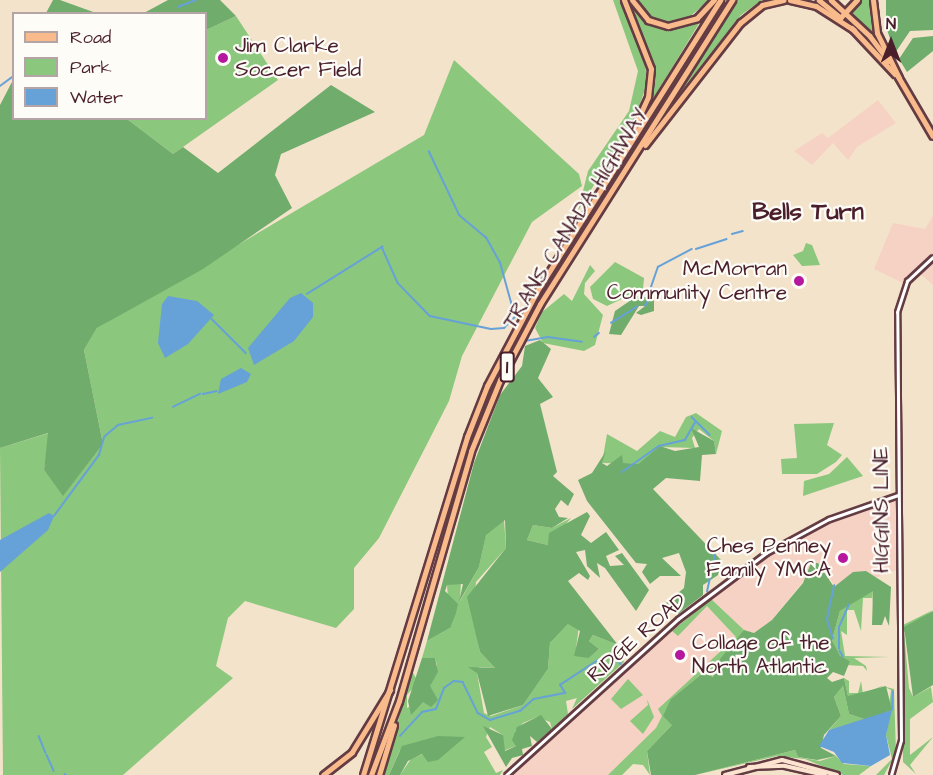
<!DOCTYPE html>
<style>
body{margin:0}
#map{position:relative;width:933px;height:775px;overflow:hidden;background:#f4e3cb;font-family:"Architects Daughter",sans-serif}
div>[style]{position:absolute}
.built>*{inset:0;background:#f6d2c4}
.green>*{inset:0;background:#8bc77c}
.forest>*{inset:0;background:#70ac6c}
.water>*{inset:0;background:#66a2d7}
.stream>*{height:1.5px;margin:-0.75px;padding:0 0.75px;transform-origin:0.75px;border-radius:0.75px;background:#66a2d7}
.roads{filter:drop-shadow(2px 0 #643c43) drop-shadow(-2px 0 #643c43) drop-shadow(0 2px #643c43) drop-shadow(0 -2px #643c43)}
.tertiary>*{height:3px;margin:-1.5px;padding:0 1.5px;transform-origin:1.5px;border-radius:1.5px;background:#fff}
.secondary>*{height:4px;margin:-2px;padding:0 2px;transform-origin:2px;border-radius:2px;background:#fde4d1}
.primary>*{height:4.5px;margin:-2.25px;padding:0 2.25px;transform-origin:2.25px;border-radius:2.25px;background:#fabb8c}
.motorway>*{height:5px;margin:-2.5px;padding:0 2.5px;transform-origin:2.5px;border-radius:2.5px;background:#fabb8c}
.dots>*{width:16px;height:16px;translate:-50% -50%;box-sizing:border-box;border:3px solid #fdfcf7;border-radius:50%}
span{translate:-50% -50%;white-space:nowrap;text-align:center;line-height:1.15;-webkit-text-stroke:4.5px #fdfcf7;paint-order:stroke}
.shield-label span{padding:2px 4px;background:#fdfcf7;border:2px solid;border-radius:4px;-webkit-text-stroke-width:0}
.shield-label{font-size:20px;color:#4a1f2b;font-weight:700}
.poi-label{font-size:21px;color:#4a1f2b}
.left{translate:0 -50%;text-align:left}
.right{translate:-100% -50%;text-align:right}
.street-label{font-size:21px;color:#4a1f2b}
.quarter-label{font-size:24px;color:#4a1f2b;font-weight:700}
.legend{position:absolute;left:12px;top:12px;width:195px;height:108px;box-sizing:border-box;background:#fdfcf7;border:2px solid #b5a4a5;margin:0;padding:8px 10px;list-style:none;font-size:18px;color:#4a1f2b}
.legend li{display:flex;align-items:center;gap:12px;height:30px}
.legend b{width:30px;border:2px solid #b5a4a5}
.north{position:absolute;left:861px;top:12px;width:60px;height:60px;-webkit-text-stroke:4px #fdfcf7;paint-order:stroke;rotate:0deg;font-size:16px;font-weight:700;line-height:24px;text-align:center;color:#4a1f2b}
.north::after{content:'';display:block;margin:auto;width:21px;height:27px;background:#4a1f2b;clip-path:polygon(50% 0,100% 100%,50% 72%,0 100%)}
</style>
<div id="map">
<div class="built">
<i style="clip-path:polygon(878px 100px,896px 123px,857px 147px,848px 160px,833px 143px,812px 165px,794px 151px,822px 133px,828px 138px)"></i>
<i style="clip-path:polygon(933px 216px,933px 285px,916px 270px,905px 284px,874px 269px,893px 223px,925px 229px)"></i>
<i style="clip-path:polygon(898px 495px,897px 570px,875px 578px,855px 572px,836px 587px,818px 563px,772px 620px,754px 633px,744px 631px,672px 725px,622px 775px,506px 775px,678px 619px,766px 553px,829px 519px)"></i>
</div>
<div class="green">
<i style="clip-path:polygon(613px 0,620px 0,645px 60px,647px 84px,635px 118px,578px 211px,588px 171px,629px 111px,638px 71px)"></i>
<i style="clip-path:polygon(625px 0,642px 18px,667px 27px,687px 25px,706px 12px,647px 109px,652px 61px)"></i>
<i style="clip-path:polygon(635px 0,709px 0,686px 20px,664px 23px,646px 15px)"></i>
<i style="clip-path:polygon(737px 0,762px 0,741px 15px,660px 118px)"></i>
<i style="clip-path:polygon(858px 0,871px 0,883px 50px,850px 13px)"></i>
<i style="clip-path:polygon(236px 16px,278px 80px,173px 154px,127px 119px,206px 118px,206px 30px)"></i>
<i style="clip-path:polygon(454px 60px,579px 174px,582px 186px,532px 222px,462px 356px,449px 401px,379px 538px,354px 568px,354px 609px,336px 628px,245px 601px,228px 618px,216px 666px,233px 678px,123px 775px,3px 775px,0 448px,49px 433px,44px 470px,63px 495px,103px 444px,84px 350px,97px 328px,424px 135px)"></i>
<i style="clip-path:polygon(806px 243px,812px 245px,820px 265px,802px 266px,793px 255px,803px 251px)"></i>
<i style="clip-path:polygon(615px 262px,644px 278px,643px 289px,607px 306px,593px 299px,590px 287px)"></i>
<i style="clip-path:polygon(590px 265px,595px 271px,585px 283px,584px 294px,603px 315px,595px 345px,584px 351px,543px 343px,535px 328px,542px 312px,564px 294px,572px 301px)"></i>
<i style="clip-path:polygon(696px 413px,722px 431px,716px 454px,714px 441px,699px 429px,692px 438px,695px 448px,660px 447px,638px 464px,602px 463px,607px 434px,637px 451px,660px 431px,675px 437px,686px 417px)"></i>
<i style="clip-path:polygon(834px 423px,827px 445px,842px 455px,836px 462px,817px 474px,782px 474px,781px 459px,797px 458px,794px 424px)"></i>
<i style="clip-path:polygon(847px 457px,863px 476px,803px 496px,804px 481px,829px 474px)"></i>
<i style="clip-path:polygon(571px 518px,548px 545px,527px 540px,533px 525px,552px 528px)"></i>
<i style="clip-path:polygon(504px 520px,506px 548px,476px 582px,473px 616px,480px 652px,495px 668px,479px 667px,477px 673px,484px 713px,491px 716px,523px 705px,548px 669px,550px 643px,568px 624px,579px 626px,576px 648px,589px 658px,599px 649px,589px 641px,593px 635px,618px 645px,624px 662px,572px 709px,577px 698px,566px 701px,568px 714px,552px 729px,550px 722px,537px 717px,523px 723px,515px 731px,516px 746px,503px 751px,503px 735px,490px 727px,486px 737px,492px 747px,484px 752px,496px 773px,503px 770px,500px 775px,400px 775px,411px 759px,464px 737px,446px 737px,400px 750px,389px 775px,383px 775px,412px 671px,418px 682px,407px 695px,407px 708px,433px 693px,429px 686px,437px 665px,435px 658px,422px 658px,427px 641px,450px 628px,447px 585px,461px 581px,460px 601px,479px 567px,486px 534px)"></i>
<i style="clip-path:polygon(873px 590px,872px 604px,872px 598px,863px 598px,861px 631px,854px 610px,847px 610px,847px 635px,841px 631px,845px 656px,890px 657px,854px 658px,866px 666px,867px 671px,863px 666px,845px 665px,850px 661px,840px 657px,832px 640px,840px 611px)"></i>
<i style="clip-path:polygon(711px 599px,744px 630px,740px 639px,716px 664px,712px 678px,703px 673px,671px 699px,672px 725px,647px 751px,650px 775px,643px 765px,633px 764px,622px 775px,608px 775px,656px 728px,662px 716px,658px 709px,736px 637px,707px 606px,678px 636px,672px 631px)"></i>
<i style="clip-path:polygon(933px 610px,904px 632px,909px 688px,913px 697px,931px 687px,933px 702px,910px 719px,910px 755px,933px 737px,910px 765px,916px 774px,903px 762px,901px 626px)"></i>
<i style="clip-path:polygon(844px 678px,849px 681px,849px 693px,858px 693px,861px 681px,863px 694px,882px 686px,894px 689px,896px 753px,884px 775px,876px 775px,892px 759px,886px 735px,891px 690px,883px 686px,865px 695px,848px 696px)"></i>
<i style="clip-path:polygon(628px 679px,643px 695px,621px 709px,611px 699px)"></i>
<i style="clip-path:polygon(843px 686px,849px 714px,867px 720px,829px 730px,841px 716px,834px 697px)"></i>
<i style="clip-path:polygon(647px 699px,654px 717px,643px 734px,630px 721px,648px 705px)"></i>
<i style="clip-path:polygon(795px 750px,798px 757px,820px 761px,836px 756px,844px 764px,871px 766px,859px 775px,843px 775px,805px 759px,777px 756px,695px 775px)"></i>
</div>
<div class="forest">
<i style="clip-path:polygon(53px 0,60px 0,96px 13px,46px 13px)"></i>
<i style="clip-path:polygon(168px 0,220px 0,236px 16px,206px 30px,206px 14px,142px 14px)"></i>
<i style="clip-path:polygon(886px 0,933px 0,933px 30px,910px 31px,895px 53px,886px 27px)"></i>
<i style="clip-path:polygon(933px 36px,933px 51px,907px 72px,899px 59px,913px 38px)"></i>
<i style="clip-path:polygon(13px 80px,14px 118px,127px 119px,173px 154px,183px 147px,218px 173px,331px 85px,375px 112px,281px 154px,275px 175px,292px 208px,203px 269px,97px 328px,84px 350px,103px 444px,63px 496px,44px 470px,48px 433px,0 448px,0 105px)"></i>
<i style="clip-path:polygon(637px 296px,654px 298px,654px 311px,641px 315px,636px 313px,645px 306px,639px 306px,621px 335px,609px 334px,615px 311px)"></i>
<i style="clip-path:polygon(540px 340px,551px 349px,538px 378px,553px 397px,540px 404px,557px 472px,553px 476px,574px 494px,568px 506px,561px 500px,555px 509px,559px 517px,568px 518px,552px 528px,533px 525px,527px 540px,548px 545px,549px 533px,587px 512px,590px 516px,581px 535px,591px 543px,606px 532px,619px 550px,606px 556px,610px 566px,624px 565px,615px 556px,622px 553px,649px 590px,636px 611px,605px 568px,597px 563px,600px 578px,587px 566px,585px 550px,576px 552px,590px 576px,588px 580px,579px 573px,568px 581px,618px 645px,593px 635px,589px 641px,599px 649px,589px 658px,574px 656px,580px 631px,568px 624px,550px 643px,548px 669px,523px 705px,488px 716px,477px 673px,468px 667px,495px 668px,480px 652px,467px 597px,506px 548px,505px 520px,486px 535px,479px 567px,459px 602px,463px 584px,447px 585px,445px 591px,458px 604px,456px 613px,450px 628px,427px 641px,474px 463px,500px 395px,522px 366px,525px 346px)"></i>
<i style="clip-path:polygon(691px 428px,714px 441px,716px 454px,702px 455px,700px 481px,666px 478px,653px 489px,722px 561px,718px 575px,703px 585px,703px 595px,678px 614px,666px 603px,684px 588px,686px 572px,679px 553px,662px 558px,681px 576px,660px 576px,650px 584px,642px 572px,647px 564px,636px 563px,587px 501px,578px 480px,592px 473px,606px 451px,602px 463px,607px 466px,622px 455px,623px 463px,638px 464px,660px 446px,675px 451px,699px 447px)"></i>
<i style="clip-path:polygon(811px 563px,818px 563px,834px 587px,853px 572px,866px 571px,891px 587px,889px 626px,885px 616px,882px 625px,872px 625px,873px 591px,840px 611px,832px 640px,840px 656px,850px 661px,844px 676px,833px 672px,827px 678px,832px 682px,844px 678px,848px 696px,886px 686px,892px 710px,867px 720px,849px 714px,843px 686px,834px 697px,841px 716px,824px 735px,821px 748px,836px 756px,817px 760px,798px 757px,795px 750px,695px 775px,651px 775px,647px 751px,672px 725px,663px 716px,671px 699px,703px 673px,713px 677px,716px 664px,744px 630px,754px 633px,772px 620px,803px 583px)"></i>
<i style="clip-path:polygon(933px 611px,933px 685px,913px 697px,904px 627px)"></i>
<i style="clip-path:polygon(422px 658px,435px 658px,438px 672px,430px 686px,438px 700px,431px 707px,423px 702px,411px 715px,408px 701px)"></i>
<i style="clip-path:polygon(541px 715px,552px 729px,537px 742px,530px 736px,532px 746px,522px 749px,523px 755px,512px 758px,506px 767px,483px 726px,503px 735px,505px 751px,516px 746px,512px 740px,517px 727px)"></i>
<i style="clip-path:polygon(438px 736px,465px 737px,438px 760px,428px 762px,422px 754px,408px 761px,400px 775px,389px 775px,402px 746px)"></i>
</div>
<div class="water">
<i style="clip-path:polygon(301px 293px,313px 303px,313px 317px,294px 341px,254px 365px,248px 348px,290px 298px)"></i>
<i style="clip-path:polygon(168px 296px,197px 301px,214px 315px,188px 344px,165px 358px,158px 343px,162px 304px)"></i>
<i style="clip-path:polygon(241px 368px,251px 374px,247px 382px,218px 394px,221px 379px)"></i>
<i style="clip-path:polygon(49px 513px,54px 516px,48px 530px,0 572px,0 540px)"></i>
<i style="clip-path:polygon(892px 710px,886px 735px,890px 755px,871px 766px,842px 763px,834px 752px,819px 746px,829px 730px)"></i>
</div>
<div class="stream">
<i style="left:178px;top:7px;width:19px;rotate:-21deg"></i>
<i style="left:0;top:86px;width:17px;rotate:-36deg"></i>
<i style="left:732px;top:234px;width:11px;rotate:-15deg"></i>
<i style="left:696px;top:249px;width:32px;rotate:-18deg"></i>
<i style="left:651px;top:287px;width:21px;rotate:-71deg"></i>
<i style="left:658px;top:267px;width:38px;rotate:-28deg"></i>
<i style="left:307px;top:294px;width:89px;rotate:-32.1deg"></i>
<i style="left:382px;top:247px;width:39px;rotate:66deg"></i>
<i style="left:398px;top:283px;width:46px;rotate:45.9deg"></i>
<i style="left:430px;top:316px;width:62px;rotate:12deg"></i>
<i style="left:491px;top:329px;width:13px;rotate:-4deg"></i>
<i style="left:504px;top:328px;width:16px;rotate:-45deg"></i>
<i style="left:515px;top:317px;width:56px;rotate:-105.5deg"></i>
<i style="left:500px;top:263px;width:29px;rotate:-119deg"></i>
<i style="left:486px;top:238px;width:35px;rotate:-140deg"></i>
<i style="left:459px;top:215px;width:70px;rotate:-115.5deg"></i>
<i style="left:645px;top:306px;width:12px;rotate:-59deg"></i>
<i style="left:212px;top:319px;width:48px;rotate:45deg"></i>
<i style="left:611px;top:323px;width:31px;rotate:-32deg"></i>
<i style="left:594px;top:337px;width:6px;rotate:-39deg"></i>
<i style="left:525px;top:341px;width:23px;rotate:-10deg"></i>
<i style="left:548px;top:337px;width:34px;rotate:8deg"></i>
<i style="left:203px;top:394px;width:14px;rotate:-12deg"></i>
<i style="left:173px;top:407px;width:30px;rotate:-26deg"></i>
<i style="left:692px;top:417px;width:25px;rotate:45deg"></i>
<i style="left:105px;top:436px;width:17px;rotate:-40deg"></i>
<i style="left:118px;top:425px;width:35px;rotate:-12deg"></i>
<i style="left:622px;top:472px;width:45px;rotate:-35.1deg"></i>
<i style="left:659px;top:446px;width:27px;rotate:-13deg"></i>
<i style="left:685px;top:440px;width:20px;rotate:-60deg"></i>
<i style="left:54px;top:516px;width:76px;rotate:-53.6deg"></i>
<i style="left:99px;top:455px;width:19px;rotate:-74deg"></i>
<i style="left:707px;top:592px;width:40px;rotate:-78deg"></i>
<i style="left:833px;top:639px;width:21px;rotate:-107deg"></i>
<i style="left:827px;top:619px;width:34px;rotate:-78deg"></i>
<i style="left:839px;top:649px;width:22px;rotate:-90deg"></i>
<i style="left:839px;top:627px;width:24px;rotate:-66deg"></i>
<i style="left:840px;top:651px;width:6px;rotate:59deg"></i>
<i style="left:892px;top:710px;width:18px;rotate:-87deg"></i>
<i style="left:39px;top:736px;width:18px;rotate:68deg"></i>
<i style="left:400px;top:736px;width:33px;rotate:-47deg"></i>
<i style="left:422px;top:712px;width:14px;rotate:-12deg"></i>
<i style="left:436px;top:709px;width:22px;rotate:-69deg"></i>
<i style="left:444px;top:688px;width:12px;rotate:-35deg"></i>
<i style="left:454px;top:681px;width:9px;rotate:6deg"></i>
<i style="left:463px;top:682px;width:34px;rotate:64deg"></i>
<i style="left:478px;top:713px;width:14px;rotate:30deg"></i>
<i style="left:490px;top:720px;width:31px;rotate:-17deg"></i>
<i style="left:520px;top:711px;width:18px;rotate:-41deg"></i>
<i style="left:534px;top:699px;width:32px;rotate:-11deg"></i>
<i style="left:565px;top:693px;width:9px;rotate:-122deg"></i>
<i style="left:560px;top:685px;width:45px;rotate:-33.3deg"></i>
<i style="left:598px;top:660px;width:15px;rotate:-16deg"></i>
<i style="left:612px;top:656px;width:12px;rotate:42deg"></i>
<i style="left:47px;top:755px;width:17px;rotate:66deg"></i>
<i style="left:65px;top:774px;width:1px;rotate:45deg"></i>
</div>
<div class="roads">
<div class="tertiary">
<i style="left:506px;top:775px;width:232px;rotate:-42.2deg"></i>
<i style="left:678px;top:619px;width:110px;rotate:-36.9deg"></i>
<i style="left:766px;top:553px;width:72px;rotate:-28.4deg"></i>
<i style="left:829px;top:519px;width:73px;rotate:-19.2deg"></i>
<i style="left:891px;top:775px;width:36px;rotate:-74deg"></i>
<i style="left:901px;top:740px;width:428px;rotate:-90.5deg"></i>
<i style="left:897px;top:312px;width:33px;rotate:-72deg"></i>
<i style="left:907px;top:281px;width:35px;rotate:-43deg"></i>
</div>
<div class="secondary">
<i style="left:749px;top:767px;width:36px;rotate:-2deg"></i>
<i style="left:785px;top:766px;width:41px;rotate:12.7deg"></i>
<i style="left:725px;top:775px;width:59px;rotate:-14.7deg"></i>
<i style="left:782px;top:760px;width:57px;rotate:15.3deg"></i>
</div>
<div class="primary">
<i style="left:819px;top:0;width:28px;rotate:39deg"></i>
<i style="left:831px;top:0;width:53px;rotate:42.7deg"></i>
<i style="left:870px;top:36px;width:31px;rotate:53deg"></i>
<i style="left:852px;top:28px;width:63px;rotate:46.9deg"></i>
<i style="left:898px;top:76px;width:69px;rotate:59.7deg"></i>
</div>
<div class="motorway">
<i style="left:624px;top:0;width:74px;rotate:68.6deg"></i>
<i style="left:651px;top:69px;width:28px;rotate:96deg"></i>
<i style="left:648px;top:97px;width:48px;rotate:114.4deg"></i>
<i style="left:632px;top:0;width:26px;rotate:51deg"></i>
<i style="left:648px;top:20px;width:21px;rotate:17deg"></i>
<i style="left:668px;top:26px;width:30px;rotate:-15deg"></i>
<i style="left:697px;top:18px;width:25px;rotate:-47deg"></i>
<i style="left:790px;top:0;width:27px;rotate:13deg"></i>
<i style="left:816px;top:6px;width:45px;rotate:32.3deg"></i>
<i style="left:873px;top:0;width:33px;rotate:83deg"></i>
<i style="left:877px;top:33px;width:50px;rotate:63.9deg"></i>
<i style="left:840px;top:18px;width:25px;rotate:-47deg"></i>
<i style="left:645px;top:145px;width:155px;rotate:-52.1deg"></i>
<i style="left:740px;top:23px;width:28px;rotate:-39deg"></i>
<i style="left:762px;top:5px;width:22px;rotate:-13deg"></i>
<i style="left:323px;top:775px;width:37px;rotate:-38deg"></i>
<i style="left:352px;top:752px;width:73px;rotate:-58.5deg"></i>
<i style="left:363px;top:775px;width:354px;rotate:-72.9deg"></i>
<i style="left:467px;top:437px;width:55px;rotate:-68.6deg"></i>
<i style="left:487px;top:386px;width:107px;rotate:-62.2deg"></i>
<i style="left:537px;top:291px;width:344px;rotate:-57.8deg"></i>
<i style="left:371px;top:775px;width:79px;rotate:-69.3deg"></i>
<i style="left:399px;top:701px;width:260px;rotate:-73.9deg"></i>
<i style="left:471px;top:451px;width:77px;rotate:-67.8deg"></i>
<i style="left:500px;top:380px;width:86px;rotate:-62.2deg"></i>
<i style="left:540px;top:304px;width:360px;rotate:-57.7deg"></i>
<i style="left:379px;top:775px;width:52px;rotate:-73.3deg"></i>
</div>
</div>
<div class="dots">
<i style="left:223px;top:58px;background:#b5179e"></i>
<i style="left:799px;top:281px;background:#b5179e"></i>
<i style="left:843px;top:558px;background:#b5179e"></i>
<i style="left:680px;top:655px;background:#b5179e"></i>
</div>
<div class="shield-label">
<span style="left:507px;top:367px">1</span>
</div>
<div class="poi-label">
<span class="left" style="left:235px;top:58px">Jim Clarke<br>Soccer Field</span>
<span class="right" style="left:787px;top:281px">McMorran<br>Community Centre</span>
<span class="right" style="left:831px;top:558px">Ches Penney<br>Family YMCA</span>
<span class="left" style="left:692px;top:655px">Collage of the<br>North Atlantic</span>
</div>
<div class="street-label">
<span style="left:576px;top:219px;rotate:-58deg">TRANS CANADA HIGHWAY</span>
<span style="left:882px;top:510px;rotate:-90deg">HIGGINS LINE</span>
<span style="left:637px;top:638px;rotate:-41deg">RIDGE ROAD</span>
</div>
<div class="quarter-label">
<span style="left:808px;top:213px">Bells Turn</span>
</div>
<ul class="legend">
<li><b style="height:8px;background:#fabb8c"></b>Road</li>
<li><b style="height:16px;background:#8bc77c"></b>Park</li>
<li><b style="height:16px;background:#66a2d7"></b>Water</li>
</ul>
<div class="north">N</div>
</div>
